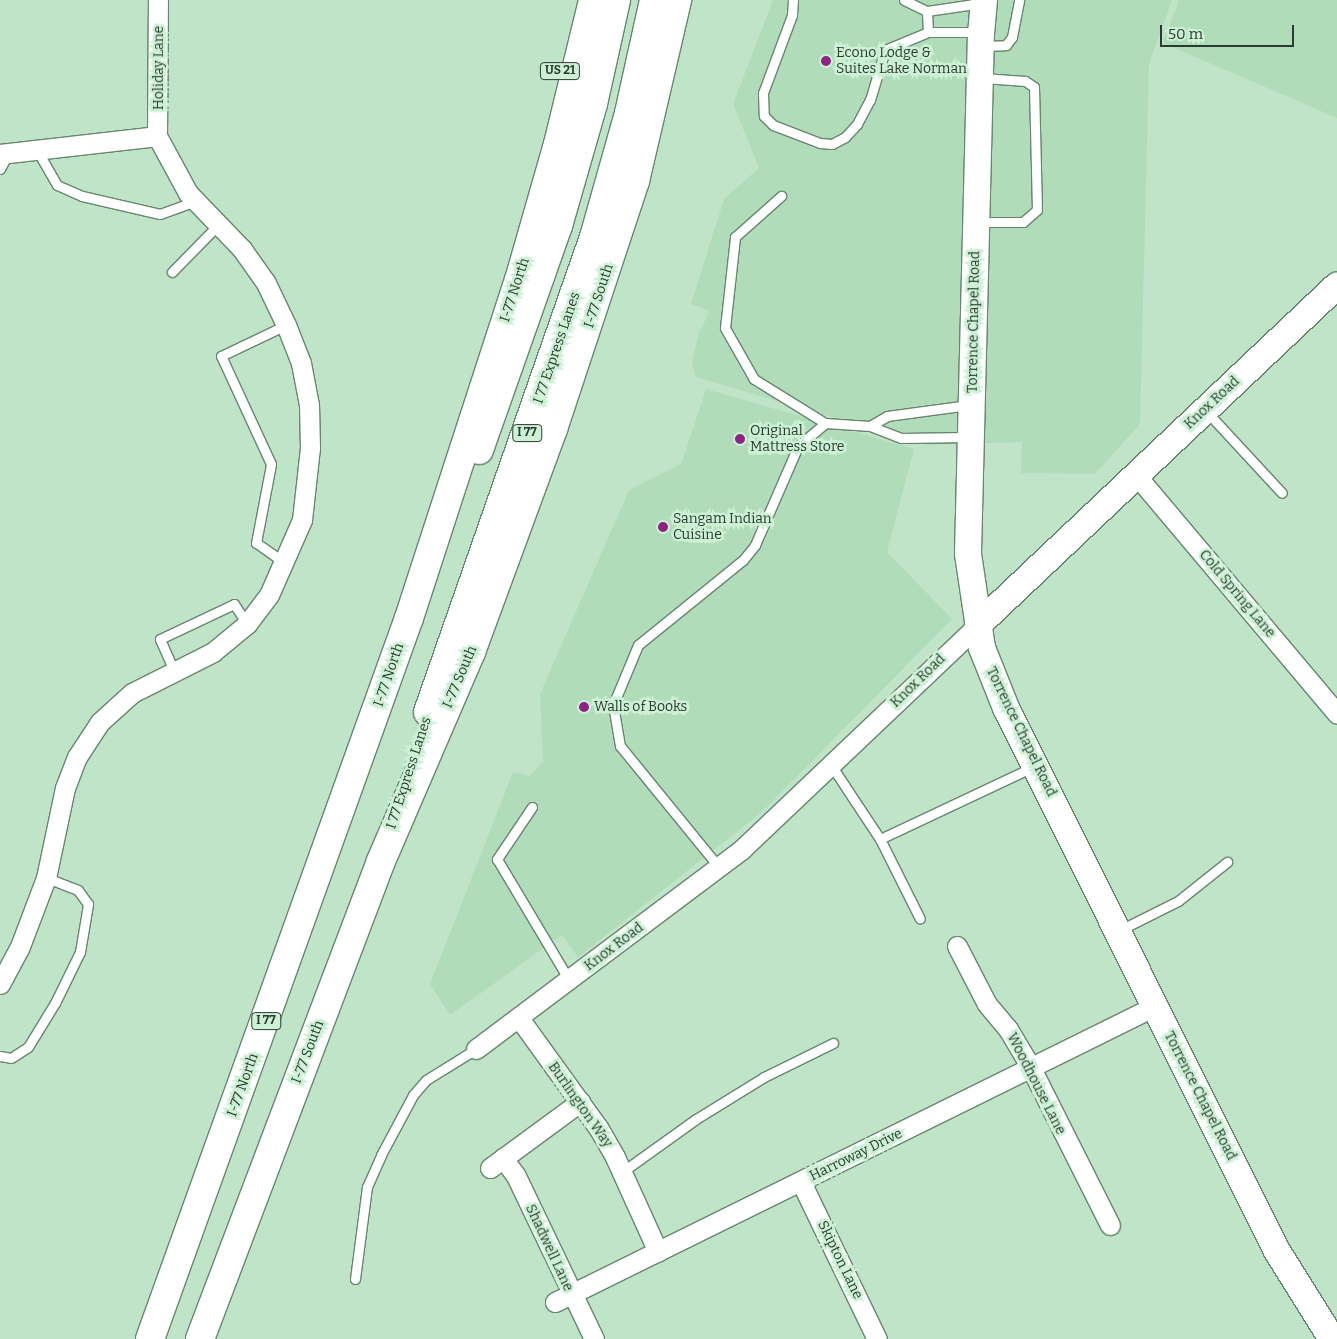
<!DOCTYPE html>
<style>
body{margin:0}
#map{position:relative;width:1337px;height:1339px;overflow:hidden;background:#c0e4c8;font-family:Bitter,serif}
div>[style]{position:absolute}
.built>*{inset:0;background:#b1dcba}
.roads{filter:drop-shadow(1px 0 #66876d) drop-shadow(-1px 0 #66876d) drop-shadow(0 1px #66876d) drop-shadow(0 -1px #66876d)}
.lane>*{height:9px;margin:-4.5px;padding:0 4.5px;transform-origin:4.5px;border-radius:4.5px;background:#fff}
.street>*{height:19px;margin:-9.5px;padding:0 9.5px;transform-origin:9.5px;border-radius:9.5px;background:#fff}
.secondary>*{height:26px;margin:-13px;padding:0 13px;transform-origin:13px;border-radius:13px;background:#fff}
.highway>*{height:28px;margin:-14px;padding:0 14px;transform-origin:14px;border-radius:14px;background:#fff}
.dots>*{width:14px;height:14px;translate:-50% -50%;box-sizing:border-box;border:2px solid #cdf1d5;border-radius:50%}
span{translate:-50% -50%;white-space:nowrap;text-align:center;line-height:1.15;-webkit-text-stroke:5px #cdf1d5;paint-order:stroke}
.shield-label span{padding:1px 4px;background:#cdf1d5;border:1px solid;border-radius:4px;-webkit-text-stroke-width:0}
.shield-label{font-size:12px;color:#2c3b30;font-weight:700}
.poi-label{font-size:14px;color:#2c3b30}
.left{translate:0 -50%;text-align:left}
.street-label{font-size:14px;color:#2c3b30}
.scale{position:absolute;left:1160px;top:25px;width:134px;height:22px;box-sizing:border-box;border:2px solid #2c3b30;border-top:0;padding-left:6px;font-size:15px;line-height:18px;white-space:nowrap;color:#2c3b30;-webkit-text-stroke:4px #cdf1d5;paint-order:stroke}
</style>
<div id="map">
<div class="built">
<i style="clip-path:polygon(773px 0,1172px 0,1149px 64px,1140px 424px,1095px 474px,1021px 473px,1022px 442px,927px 445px,696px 377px,692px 364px,698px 335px,710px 311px,691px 304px,724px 199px,759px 168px,733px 104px)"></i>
<i style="clip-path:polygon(1179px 0,1337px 0,1337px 118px,1163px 43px)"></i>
<i style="clip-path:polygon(706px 389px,914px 449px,887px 552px,952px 619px,762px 812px,578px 957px,562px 935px,450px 1015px,430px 984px,513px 772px,529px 776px,543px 762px,540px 694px,629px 490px,681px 464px)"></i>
</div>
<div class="roads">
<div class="lane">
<i style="left:793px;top:0;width:15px;rotate:94deg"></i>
<i style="left:792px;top:15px;width:83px;rotate:110.4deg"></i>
<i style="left:763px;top:93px;width:23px;rotate:88deg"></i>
<i style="left:764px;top:116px;width:13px;rotate:45deg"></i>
<i style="left:773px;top:125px;width:50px;rotate:21deg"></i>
<i style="left:820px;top:143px;width:12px;rotate:5deg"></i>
<i style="left:832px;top:144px;width:15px;rotate:-28deg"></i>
<i style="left:845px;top:137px;width:18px;rotate:-47deg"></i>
<i style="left:857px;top:124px;width:27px;rotate:-62deg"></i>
<i style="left:870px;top:100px;width:52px;rotate:-73.3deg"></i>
<i style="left:885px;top:50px;width:47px;rotate:-22.7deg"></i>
<i style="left:928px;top:32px;width:21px;rotate:-93deg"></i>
<i style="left:904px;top:0;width:25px;rotate:26deg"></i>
<i style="left:927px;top:11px;width:55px;rotate:-8.4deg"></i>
<i style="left:928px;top:32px;width:52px"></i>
<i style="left:983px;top:46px;width:23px;rotate:-2deg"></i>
<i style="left:1006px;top:45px;width:10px;rotate:-53deg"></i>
<i style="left:1012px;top:37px;width:38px;rotate:-79deg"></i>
<i style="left:38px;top:152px;width:38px;rotate:60deg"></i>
<i style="left:57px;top:185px;width:27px;rotate:24deg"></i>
<i style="left:82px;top:196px;width:80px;rotate:13deg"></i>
<i style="left:160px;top:214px;width:37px;rotate:-20deg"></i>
<i style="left:0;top:169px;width:17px;rotate:-62deg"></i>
<i style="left:979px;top:222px;width:44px"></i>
<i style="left:1023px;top:222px;width:18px;rotate:-41deg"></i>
<i style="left:1037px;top:210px;width:123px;rotate:-91.4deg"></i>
<i style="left:1034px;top:87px;width:11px;rotate:-146deg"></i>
<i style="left:1025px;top:81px;width:42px;rotate:-175.9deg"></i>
<i style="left:172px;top:272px;width:67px;rotate:-45.6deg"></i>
<i style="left:1207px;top:412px;width:110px;rotate:47.2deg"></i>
<i style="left:825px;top:423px;width:45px;rotate:3.8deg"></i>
<i style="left:968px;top:437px;width:67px;rotate:179.1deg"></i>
<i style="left:901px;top:438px;width:33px;rotate:-159deg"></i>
<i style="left:870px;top:426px;width:20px;rotate:-30deg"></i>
<i style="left:887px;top:416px;width:82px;rotate:-7.7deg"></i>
<i style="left:285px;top:563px;width:35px;rotate:-145deg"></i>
<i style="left:256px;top:543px;width:80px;rotate:-79.2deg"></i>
<i style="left:271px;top:464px;width:119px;rotate:-114.8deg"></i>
<i style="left:221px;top:356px;width:72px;rotate:-25.5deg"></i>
<i style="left:175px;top:673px;width:37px;rotate:-114deg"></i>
<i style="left:160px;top:639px;width:82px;rotate:-25.3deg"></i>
<i style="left:234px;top:604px;width:24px;rotate:57deg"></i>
<i style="left:831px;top:765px;width:89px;rotate:56.5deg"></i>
<i style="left:880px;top:839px;width:89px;rotate:63.4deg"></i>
<i style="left:532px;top:807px;width:63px;rotate:123.9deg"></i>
<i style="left:497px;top:859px;width:141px;rotate:59.2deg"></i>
<i style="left:880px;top:839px;width:169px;rotate:-25.2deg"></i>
<i style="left:718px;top:866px;width:155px;rotate:-129.2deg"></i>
<i style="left:620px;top:746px;width:42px;rotate:-99.7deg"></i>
<i style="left:613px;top:705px;width:65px;rotate:-67.4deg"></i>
<i style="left:638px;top:645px;width:135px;rotate:-39deg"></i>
<i style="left:743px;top:560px;width:19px;rotate:-51deg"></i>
<i style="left:755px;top:545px;width:108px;rotate:-66.5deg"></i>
<i style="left:798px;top:446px;width:35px;rotate:-40deg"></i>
<i style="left:825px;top:423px;width:84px;rotate:-148.2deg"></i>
<i style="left:754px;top:379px;width:59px;rotate:-119.6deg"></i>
<i style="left:725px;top:328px;width:92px;rotate:-83.7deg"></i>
<i style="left:735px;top:237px;width:62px;rotate:-41.7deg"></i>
<i style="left:1118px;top:931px;width:67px;rotate:-26.6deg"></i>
<i style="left:1178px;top:901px;width:63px;rotate:-38.5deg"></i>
<i style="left:0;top:1056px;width:11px;rotate:10deg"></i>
<i style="left:11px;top:1058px;width:20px;rotate:-33deg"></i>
<i style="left:28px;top:1047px;width:52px;rotate:-58.5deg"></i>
<i style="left:55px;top:1003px;width:57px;rotate:-63.9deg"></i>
<i style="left:80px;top:952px;width:49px;rotate:-80.5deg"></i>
<i style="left:88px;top:904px;width:17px;rotate:-126deg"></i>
<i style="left:78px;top:890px;width:34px;rotate:-159deg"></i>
<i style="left:622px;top:1172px;width:91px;rotate:-35.6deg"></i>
<i style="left:696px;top:1119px;width:80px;rotate:-31.7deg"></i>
<i style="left:764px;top:1077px;width:77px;rotate:-26.2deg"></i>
<i style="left:355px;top:1279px;width:93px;rotate:-82.6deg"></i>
<i style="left:367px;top:1187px;width:35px;rotate:-66deg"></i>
<i style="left:381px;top:1155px;width:68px;rotate:-61.9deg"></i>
<i style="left:413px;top:1095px;width:20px;rotate:-49deg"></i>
<i style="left:426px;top:1080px;width:59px;rotate:-31.8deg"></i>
</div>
<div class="street">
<i style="left:157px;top:136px;width:136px;rotate:-89.6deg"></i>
<i style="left:0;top:154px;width:158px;rotate:-6.5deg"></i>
<i style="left:1136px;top:475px;width:312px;rotate:49.9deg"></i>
<i style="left:957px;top:946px;width:65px;rotate:62.7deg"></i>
<i style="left:987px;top:1004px;width:33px;rotate:50deg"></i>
<i style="left:1008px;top:1029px;width:43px;rotate:59.3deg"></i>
<i style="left:1030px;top:1066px;width:178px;rotate:63.3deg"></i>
<i style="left:0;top:984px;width:40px;rotate:-62deg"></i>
<i style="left:19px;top:949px;width:76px;rotate:-69.2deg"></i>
<i style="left:46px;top:878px;width:92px;rotate:-78.1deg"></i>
<i style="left:65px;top:788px;width:33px;rotate:-69deg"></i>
<i style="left:77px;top:757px;width:42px;rotate:-56.7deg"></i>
<i style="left:100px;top:722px;width:43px;rotate:-42.2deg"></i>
<i style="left:132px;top:693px;width:91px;rotate:-26.8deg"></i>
<i style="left:213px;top:652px;width:44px;rotate:-39.5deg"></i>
<i style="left:247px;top:624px;width:36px;rotate:-53deg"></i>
<i style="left:269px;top:595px;width:82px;rotate:-66.3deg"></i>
<i style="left:302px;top:520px;width:72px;rotate:-83.7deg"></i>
<i style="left:310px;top:448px;width:43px;rotate:-91.3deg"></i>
<i style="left:309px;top:405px;width:43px;rotate:-100.8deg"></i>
<i style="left:301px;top:363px;width:41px;rotate:-111.5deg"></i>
<i style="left:286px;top:325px;width:47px;rotate:-115.5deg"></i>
<i style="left:266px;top:283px;width:42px;rotate:-125.2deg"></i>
<i style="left:242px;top:249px;width:78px;rotate:-134deg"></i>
<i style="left:188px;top:193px;width:65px;rotate:-118.5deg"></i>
<i style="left:519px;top:1018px;width:137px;rotate:54.2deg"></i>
<i style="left:599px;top:1129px;width:32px;rotate:60deg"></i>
<i style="left:615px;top:1157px;width:104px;rotate:65.6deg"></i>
<i style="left:476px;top:1049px;width:333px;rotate:-36.9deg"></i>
<i style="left:742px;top:849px;width:325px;rotate:-43.5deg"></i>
<i style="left:503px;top:1158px;width:22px;rotate:54deg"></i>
<i style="left:516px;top:1176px;width:181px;rotate:64.4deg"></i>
<i style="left:490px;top:1168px;width:112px;rotate:-36.3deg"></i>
<i style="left:801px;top:1182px;width:174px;rotate:64.2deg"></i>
<i style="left:555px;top:1302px;width:669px;rotate:-26.26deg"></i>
</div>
<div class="secondary">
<i style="left:984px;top:0;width:32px;rotate:95deg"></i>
<i style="left:981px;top:32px;width:522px;rotate:91.43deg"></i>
<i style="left:968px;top:554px;width:95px;rotate:81.5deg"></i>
<i style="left:982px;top:648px;width:65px;rotate:68.2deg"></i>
<i style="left:1006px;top:708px;width:607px;rotate:63.48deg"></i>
<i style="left:1277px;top:1251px;width:104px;rotate:58deg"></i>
<i style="left:978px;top:625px;width:494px;rotate:-43.4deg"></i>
</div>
<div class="highway">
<i style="left:479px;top:450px;width:238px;rotate:-70.6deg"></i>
<i style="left:558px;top:226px;width:127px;rotate:-74deg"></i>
<i style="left:593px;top:104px;width:107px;rotate:-77.5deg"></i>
<i style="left:428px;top:712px;width:503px;rotate:-70.74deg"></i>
<i style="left:594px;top:237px;width:129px;rotate:-74.2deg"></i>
<i style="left:629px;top:113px;width:116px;rotate:-77.5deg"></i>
<i style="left:150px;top:1339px;width:766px;rotate:-70.24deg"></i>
<i style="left:409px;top:618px;width:355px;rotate:-72deg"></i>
<i style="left:519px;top:280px;width:141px;rotate:-74deg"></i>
<i style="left:558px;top:144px;width:148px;rotate:-76.3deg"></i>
<i style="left:200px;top:1339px;width:511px;rotate:-69.26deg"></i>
<i style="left:381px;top:861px;width:228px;rotate:-66.7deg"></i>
<i style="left:471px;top:652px;width:238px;rotate:-69.8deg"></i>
<i style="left:553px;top:429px;width:261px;rotate:-71.7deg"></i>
<i style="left:635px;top:181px;width:186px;rotate:-76.9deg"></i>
</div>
</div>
<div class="dots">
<i style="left:826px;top:61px;background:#8e2285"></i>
<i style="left:740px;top:439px;background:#8e2285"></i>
<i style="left:663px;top:527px;background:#8e2285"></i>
<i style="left:584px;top:707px;background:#8e2285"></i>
</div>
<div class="shield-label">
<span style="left:560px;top:71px">US 21</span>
<span style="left:527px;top:433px">I 77</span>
<span style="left:266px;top:1021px">I 77</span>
</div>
<div class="poi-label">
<span class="left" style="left:836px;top:61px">Econo Lodge &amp;<br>Suites Lake Norman</span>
<span class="left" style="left:750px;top:439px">Original<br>Mattress Store</span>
<span class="left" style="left:673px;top:527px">Sangam Indian<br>Cuisine</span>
<span class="left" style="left:594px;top:707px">Walls of Books</span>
</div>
<div class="street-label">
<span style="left:159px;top:68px;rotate:-90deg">Holiday Lane</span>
<span style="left:515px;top:290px;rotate:-72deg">I-77 North</span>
<span style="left:599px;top:296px;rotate:-72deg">I-77 South</span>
<span style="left:974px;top:322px;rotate:-89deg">Torrence Chapel Road</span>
<span style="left:557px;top:348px;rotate:-71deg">I 77 Express Lanes</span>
<span style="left:1212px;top:403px;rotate:-43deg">Knox Road</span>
<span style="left:1237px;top:594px;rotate:50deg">Cold Spring Lane</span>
<span style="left:389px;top:675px;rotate:-71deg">I-77 North</span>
<span style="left:460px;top:677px;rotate:-67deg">I-77 South</span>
<span style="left:918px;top:681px;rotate:-44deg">Knox Road</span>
<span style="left:1021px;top:732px;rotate:64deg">Torrence Chapel Road</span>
<span style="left:409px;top:773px;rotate:-72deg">I 77 Express Lanes</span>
<span style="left:614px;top:947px;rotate:-37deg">Knox Road</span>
<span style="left:308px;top:1052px;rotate:-69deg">I-77 South</span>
<span style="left:1036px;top:1084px;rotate:63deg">Woodhouse Lane</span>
<span style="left:243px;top:1085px;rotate:-70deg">I-77 North</span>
<span style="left:1200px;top:1096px;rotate:63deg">Torrence Chapel Road</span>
<span style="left:580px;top:1105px;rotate:55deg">Burlington Way</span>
<span style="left:856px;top:1155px;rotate:-26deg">Harroway Drive</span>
<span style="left:549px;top:1248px;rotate:65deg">Shadwell Lane</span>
<span style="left:840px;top:1260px;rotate:64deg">Skipton Lane</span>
</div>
<div class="scale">50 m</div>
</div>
